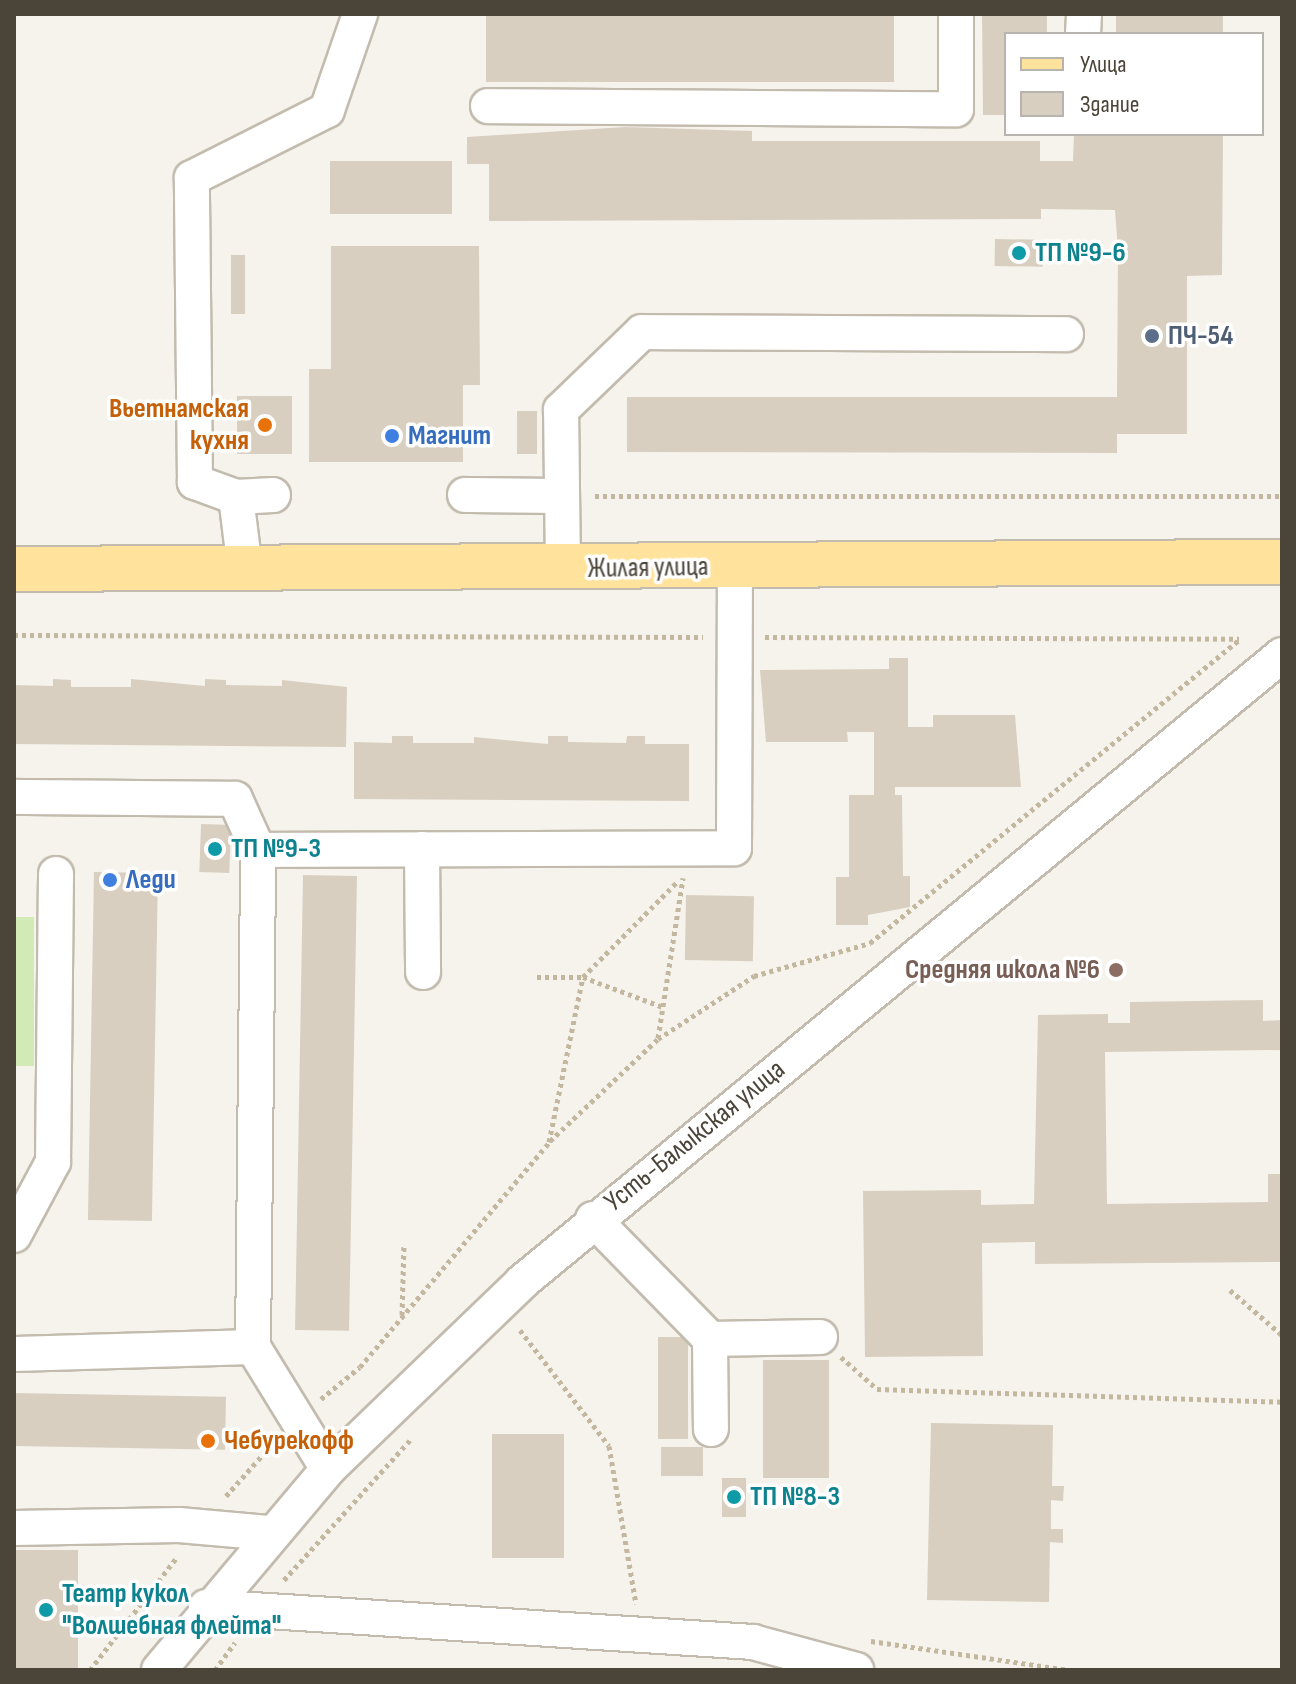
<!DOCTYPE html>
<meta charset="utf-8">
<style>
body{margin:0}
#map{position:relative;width:1296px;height:1684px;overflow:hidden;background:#f6f3ec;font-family:"Sofia Sans Condensed",sans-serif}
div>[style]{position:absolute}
.green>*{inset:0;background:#d2eab5;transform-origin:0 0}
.building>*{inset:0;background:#d8cfc1;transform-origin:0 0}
.path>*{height:5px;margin-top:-2.5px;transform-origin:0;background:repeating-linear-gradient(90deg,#c4b79f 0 4px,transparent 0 8px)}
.roads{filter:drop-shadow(2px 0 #c2bbae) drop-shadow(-2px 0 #c2bbae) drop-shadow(0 2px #c2bbae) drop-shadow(0 -2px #c2bbae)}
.minor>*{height:34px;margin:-17px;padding:0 17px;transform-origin:17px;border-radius:17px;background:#fff}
.major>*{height:44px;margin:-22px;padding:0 22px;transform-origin:22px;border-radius:22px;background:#ffe39c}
.dots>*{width:22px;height:22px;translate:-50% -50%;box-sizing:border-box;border:4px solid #fff;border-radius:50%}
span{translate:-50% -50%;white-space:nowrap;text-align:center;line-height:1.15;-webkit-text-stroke:7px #fff;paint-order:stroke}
.culture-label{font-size:28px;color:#0d838f;font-weight:700}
.left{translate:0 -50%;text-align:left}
.service-label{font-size:28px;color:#4e5e75;font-weight:700}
.food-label{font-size:28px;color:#c56008;font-weight:700}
.right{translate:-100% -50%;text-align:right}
.shop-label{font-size:28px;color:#366cbe;font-weight:700}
.street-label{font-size:28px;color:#4b4439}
.education-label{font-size:28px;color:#785e54;font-weight:700}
.frame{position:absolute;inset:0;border:16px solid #4b4439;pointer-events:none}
.legend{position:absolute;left:1004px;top:32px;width:260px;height:104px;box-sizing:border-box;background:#fff;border:2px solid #b7b4b0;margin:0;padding:10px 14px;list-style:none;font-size:24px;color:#4b4439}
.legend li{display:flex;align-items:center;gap:16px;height:40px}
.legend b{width:40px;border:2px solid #b7b4b0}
</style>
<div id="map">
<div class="green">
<i style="left:14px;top:917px;width:20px;height:149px"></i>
</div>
<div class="building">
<i style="left:486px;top:14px;width:408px;height:68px"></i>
<i style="clip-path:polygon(982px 14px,1047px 14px,1047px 34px,1006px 34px,1006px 115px,983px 115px)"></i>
<i style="left:1223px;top:14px;width:20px;height:107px;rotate:90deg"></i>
<i style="clip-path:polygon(625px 127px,752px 131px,752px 141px,1040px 141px,1040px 161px,1073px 161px,1074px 134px,1223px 134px,1222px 275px,1187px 276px,1187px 434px,1117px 434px,1117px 453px,627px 452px,627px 397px,1117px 397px,1118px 251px,1115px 210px,1041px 209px,1041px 219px,489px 221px,489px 164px,467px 164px,467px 137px)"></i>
<i style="left:330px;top:161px;width:122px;height:53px"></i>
<i style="left:995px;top:239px;width:48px;height:27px;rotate:1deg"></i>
<i style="clip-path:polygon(331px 246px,479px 246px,480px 385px,463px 385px,463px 462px,309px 462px,309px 369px,331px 369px)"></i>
<i style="left:231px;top:255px;width:14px;height:59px"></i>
<i style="left:237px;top:396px;width:55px;height:58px"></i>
<i style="left:517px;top:411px;width:20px;height:43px"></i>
<i style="clip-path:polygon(889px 658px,908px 658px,908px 727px,933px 727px,933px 715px,1015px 715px,1021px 787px,895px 787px,895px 795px,902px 795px,903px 876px,910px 876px,910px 907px,868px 915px,868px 925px,836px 925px,836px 877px,849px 877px,849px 795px,874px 795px,874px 732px,847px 732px,848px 742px,766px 742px,760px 670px,889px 669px)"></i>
<i style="clip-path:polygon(53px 679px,71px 680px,71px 687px,131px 687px,131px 679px,205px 686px,205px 679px,226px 680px,226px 685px,282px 686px,282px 680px,347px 687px,346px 747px,14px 744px,14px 685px,53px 686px)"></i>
<i style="clip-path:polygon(392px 736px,413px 736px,413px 743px,474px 743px,474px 737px,548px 744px,548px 736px,568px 736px,568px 742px,626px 743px,627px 736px,645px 736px,645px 744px,689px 744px,689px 801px,354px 799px,354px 742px,392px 743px)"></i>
<i style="left:201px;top:824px;width:30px;height:48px;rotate:2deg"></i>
<i style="left:94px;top:872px;width:64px;height:348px;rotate:1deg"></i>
<i style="left:303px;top:875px;width:54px;height:455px;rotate:1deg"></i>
<i style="left:686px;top:895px;width:68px;height:65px;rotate:1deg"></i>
<i style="clip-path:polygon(1263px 1000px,1263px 1021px,1282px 1020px,1282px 1050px,1105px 1052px,1107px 1204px,1268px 1202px,1268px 1174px,1282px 1174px,1282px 1262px,1035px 1264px,1035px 1242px,982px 1243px,983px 1356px,865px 1357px,863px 1191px,981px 1190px,981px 1205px,1034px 1204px,1038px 1015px,1108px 1014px,1108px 1023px,1130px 1023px,1130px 1002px)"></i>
<i style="left:658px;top:1337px;width:30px;height:102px"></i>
<i style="left:829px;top:1360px;width:118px;height:66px;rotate:90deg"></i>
<i style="left:14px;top:1393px;width:212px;height:53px;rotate:1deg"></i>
<i style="clip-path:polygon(931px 1423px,1053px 1425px,1052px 1486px,1064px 1486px,1063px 1501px,1051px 1500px,1051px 1529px,1063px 1529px,1063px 1543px,1050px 1542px,1049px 1602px,927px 1600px)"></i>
<i style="left:492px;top:1434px;width:72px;height:124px"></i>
<i style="left:661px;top:1447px;width:42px;height:29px"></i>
<i style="left:722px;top:1478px;width:24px;height:39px"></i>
<i style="left:78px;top:1550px;width:120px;height:64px;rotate:90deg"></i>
</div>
<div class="path">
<i style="left:595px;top:496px;width:687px"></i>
<i style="left:14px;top:635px;width:689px;rotate:0.17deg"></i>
<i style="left:765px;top:637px;width:474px;rotate:0.2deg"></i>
<i style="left:537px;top:977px;width:46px"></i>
<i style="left:583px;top:977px;width:134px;rotate:-45.3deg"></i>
<i style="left:658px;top:1038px;width:162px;rotate:-81.1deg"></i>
<i style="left:549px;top:1142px;width:168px;rotate:-78.4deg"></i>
<i style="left:583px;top:977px;width:85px;rotate:20.6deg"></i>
<i style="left:1230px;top:1290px;width:69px;rotate:40.9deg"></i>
<i style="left:402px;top:1315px;width:71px;rotate:-88.4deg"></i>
<i style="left:520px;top:1330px;width:146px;rotate:52.5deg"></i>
<i style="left:609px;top:1446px;width:160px;rotate:80.3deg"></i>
<i style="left:841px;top:1357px;width:48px;rotate:41.6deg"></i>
<i style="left:877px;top:1389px;width:405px;rotate:1.8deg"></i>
<i style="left:321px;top:1399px;width:50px;rotate:-39.4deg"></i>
<i style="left:360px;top:1367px;width:295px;rotate:-49.9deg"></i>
<i style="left:550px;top:1141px;width:149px;rotate:-43.4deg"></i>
<i style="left:658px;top:1039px;width:115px;rotate:-33.3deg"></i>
<i style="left:754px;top:976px;width:121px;rotate:-15.9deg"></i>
<i style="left:870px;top:943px;width:479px;rotate:-39.4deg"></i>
<i style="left:226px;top:1496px;width:74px;rotate:-48.3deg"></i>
<i style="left:284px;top:1580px;width:190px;rotate:-48deg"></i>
<i style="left:871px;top:1641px;width:200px;rotate:8.3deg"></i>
<i style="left:90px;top:1670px;width:143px;rotate:-52.4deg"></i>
<i style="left:215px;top:1670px;width:34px;rotate:-54deg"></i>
</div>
<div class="roads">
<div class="minor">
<i style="left:1083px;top:34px;width:20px;rotate:-87deg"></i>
<i style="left:488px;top:106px;width:468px;rotate:0.4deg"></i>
<i style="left:956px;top:109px;width:95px;rotate:-90deg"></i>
<i style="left:465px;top:495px;width:97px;rotate:0.6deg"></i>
<i style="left:236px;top:497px;width:44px;rotate:-159.9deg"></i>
<i style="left:195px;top:482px;width:304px;rotate:-90.6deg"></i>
<i style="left:192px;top:178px;width:151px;rotate:-26.7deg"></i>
<i style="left:327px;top:110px;width:102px;rotate:-71deg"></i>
<i style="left:245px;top:569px;width:73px;rotate:-97.1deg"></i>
<i style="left:236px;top:497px;width:37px;rotate:-3deg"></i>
<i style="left:563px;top:569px;width:159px;rotate:-90.7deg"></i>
<i style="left:561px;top:410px;width:112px;rotate:-43.9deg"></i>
<i style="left:642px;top:332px;width:424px;rotate:0.3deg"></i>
<i style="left:14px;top:797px;width:221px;rotate:0.5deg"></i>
<i style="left:235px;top:799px;width:56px;rotate:65.7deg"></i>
<i style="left:422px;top:849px;width:123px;rotate:89.5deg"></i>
<i style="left:593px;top:1219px;width:168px;rotate:45.7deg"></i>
<i style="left:710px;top:1339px;width:90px;rotate:89.4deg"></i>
<i style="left:14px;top:1235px;width:83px;rotate:-61.9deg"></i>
<i style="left:53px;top:1162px;width:288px;rotate:-89.4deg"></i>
<i style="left:710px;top:1339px;width:110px;rotate:-1deg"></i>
<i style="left:253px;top:1347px;width:497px;rotate:-89.4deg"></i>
<i style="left:258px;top:850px;width:476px;rotate:-0.2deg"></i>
<i style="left:734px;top:848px;width:281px;rotate:-89.8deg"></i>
<i style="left:14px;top:1354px;width:239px;rotate:-1.7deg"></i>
<i style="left:253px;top:1347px;width:143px;rotate:58.4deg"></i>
<i style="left:14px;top:1528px;width:165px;rotate:-1deg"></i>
<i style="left:179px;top:1525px;width:89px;rotate:5.1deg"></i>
<i style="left:206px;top:1607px;width:548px;rotate:3.66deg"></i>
<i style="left:753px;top:1642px;width:107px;rotate:15.2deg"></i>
<i style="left:159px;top:1670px;width:263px;rotate:-49.9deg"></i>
<i style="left:328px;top:1469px;width:269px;rotate:-43.9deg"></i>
<i style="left:522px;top:1282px;width:985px;rotate:-39.52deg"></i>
</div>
<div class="major">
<i style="left:14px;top:569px;width:1268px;rotate:-0.32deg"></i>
</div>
</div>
<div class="dots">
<i style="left:1019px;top:253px;background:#0f9aa8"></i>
<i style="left:1152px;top:336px;background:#5c6f8a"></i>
<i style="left:265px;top:425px;background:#e8710a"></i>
<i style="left:392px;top:436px;background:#3f7fe0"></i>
<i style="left:215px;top:849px;background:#0f9aa8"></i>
<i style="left:110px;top:880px;background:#3f7fe0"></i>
<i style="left:1116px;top:970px;background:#8d6e63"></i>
<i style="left:208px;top:1441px;background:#e8710a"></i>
<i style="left:734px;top:1497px;background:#0f9aa8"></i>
<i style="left:46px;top:1610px;background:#0f9aa8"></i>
</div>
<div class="culture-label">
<span class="left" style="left:1035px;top:253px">ТП №9-6</span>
<span class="left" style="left:231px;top:849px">ТП №9-3</span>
<span class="left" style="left:750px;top:1497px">ТП №8-3</span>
<span class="left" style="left:62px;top:1610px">Театр кукол<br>"Волшебная флейта"</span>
</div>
<div class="service-label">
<span class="left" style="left:1168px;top:336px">ПЧ-54</span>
</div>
<div class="food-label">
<span class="right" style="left:249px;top:425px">Вьетнамская<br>кухня</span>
<span class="left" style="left:224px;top:1441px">Чебурекофф</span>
</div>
<div class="shop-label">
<span class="left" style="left:408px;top:436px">Магнит</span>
<span class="left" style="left:126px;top:880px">Леди</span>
</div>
<div class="street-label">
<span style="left:648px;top:568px;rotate:-1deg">Жилая улица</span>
<span style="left:695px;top:1136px;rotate:-39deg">Усть-Балыкская улица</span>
</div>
<div class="education-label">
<span class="right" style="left:1100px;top:970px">Средняя школа №6</span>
</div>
<div class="frame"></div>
<ul class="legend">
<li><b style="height:10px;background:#ffe39c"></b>Улица</li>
<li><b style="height:22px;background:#d8cfc1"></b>Здание</li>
</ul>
</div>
